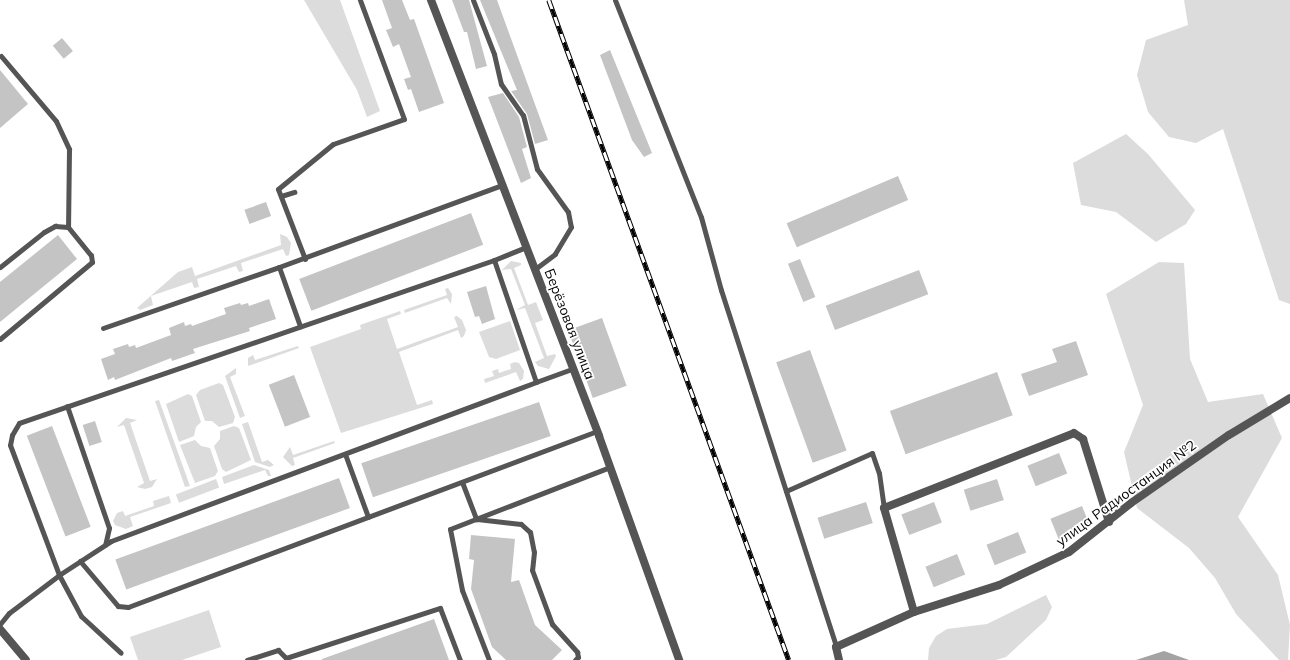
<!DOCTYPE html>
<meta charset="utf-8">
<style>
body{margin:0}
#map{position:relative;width:1290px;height:660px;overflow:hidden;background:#fff;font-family:Mulish,sans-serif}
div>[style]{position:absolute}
.green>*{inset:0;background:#dcdcdc;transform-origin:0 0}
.water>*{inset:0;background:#a3a3a3}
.building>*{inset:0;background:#c4c4c4;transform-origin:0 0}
.service>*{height:5px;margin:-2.5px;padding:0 2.5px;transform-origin:2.5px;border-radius:2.5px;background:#555}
.minor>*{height:8px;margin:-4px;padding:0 4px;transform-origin:4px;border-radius:4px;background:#555}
.tertiary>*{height:8px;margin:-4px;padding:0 4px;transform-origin:4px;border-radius:4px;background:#555}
.rail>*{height:4.5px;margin-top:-2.25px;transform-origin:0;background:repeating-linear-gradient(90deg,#fff 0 9px,#000 0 18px);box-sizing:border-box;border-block:1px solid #000}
span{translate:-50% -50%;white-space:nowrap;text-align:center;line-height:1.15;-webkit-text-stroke:3.5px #fff;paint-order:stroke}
.street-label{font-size:14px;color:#000}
</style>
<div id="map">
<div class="green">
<i style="clip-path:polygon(304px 0,340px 0,380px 111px,367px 117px,357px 90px)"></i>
<i style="clip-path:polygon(1184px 0,1290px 0,1290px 304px,1279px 300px,1223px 129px,1196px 143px,1169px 137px,1148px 112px,1137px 75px,1146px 40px,1188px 25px)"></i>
<i style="clip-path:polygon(1126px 134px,1148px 154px,1195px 210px,1186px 224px,1156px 242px,1116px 212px,1081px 205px,1073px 163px)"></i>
<i style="clip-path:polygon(280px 234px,287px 237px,291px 243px,289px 255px,286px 256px,283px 249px,241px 263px,243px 271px,239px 272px,236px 266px,197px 279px,199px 287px,194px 288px,192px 282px,151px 296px,153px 305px,140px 310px,137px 308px,178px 272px,192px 267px,195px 276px,281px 245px)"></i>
<i style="clip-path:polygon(511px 261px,521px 263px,521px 265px,514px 268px,528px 305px,536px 302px,543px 320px,535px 323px,547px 356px,555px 354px,556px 356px,549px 369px,538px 366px,535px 362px,544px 358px,525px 308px,516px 310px,525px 305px,511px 269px,502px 270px)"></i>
<i style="clip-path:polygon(1159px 262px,1184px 263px,1190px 359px,1208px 402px,1263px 394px,1282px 438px,1238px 517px,1278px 575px,1290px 625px,1288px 660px,1279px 660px,1236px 614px,1215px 578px,1189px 548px,1137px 508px,1124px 452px,1143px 405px,1106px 294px)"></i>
<i style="clip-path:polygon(448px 288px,452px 294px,451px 304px,447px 298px,405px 313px,404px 310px,447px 295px,445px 289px)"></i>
<i style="clip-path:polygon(400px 311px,401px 314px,387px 319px,397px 349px,458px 327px,454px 317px,457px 316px,462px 320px,466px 330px,464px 336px,461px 338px,458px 330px,399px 352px,417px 405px,432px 400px,433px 404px,341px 433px,310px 347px,361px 329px,360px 325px)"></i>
<i style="clip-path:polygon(510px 321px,520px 350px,496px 359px,489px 357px,479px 332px)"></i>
<i style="clip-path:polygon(298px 346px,299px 348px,248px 366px,248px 358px,253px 355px,255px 360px)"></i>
<i style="clip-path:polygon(515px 362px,519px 363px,524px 371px,523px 379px,520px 381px,516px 372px,485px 383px,484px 379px,494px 376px,492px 371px,498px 369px,499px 373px,511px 369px,510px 364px)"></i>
<i style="clip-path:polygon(236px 368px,236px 374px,230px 377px,245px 416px,240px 418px,225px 376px)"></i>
<i style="clip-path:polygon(219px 383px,223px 385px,235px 417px,233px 423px,219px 427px,212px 421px,205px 421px,196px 395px,200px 390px)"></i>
<i style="clip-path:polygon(188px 394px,192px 396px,201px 422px,196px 427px,194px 436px,179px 442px,166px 404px)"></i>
<i style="clip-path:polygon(159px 400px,190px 486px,185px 487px,155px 401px)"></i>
<i style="clip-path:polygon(126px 418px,137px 420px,130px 423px,150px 481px,157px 479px,152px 487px,145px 489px,137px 487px,144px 483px,124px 425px,117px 427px)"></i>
<i style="clip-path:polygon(248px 422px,262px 462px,268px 460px,274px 465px,270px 467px,255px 462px,242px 424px)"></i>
<i style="clip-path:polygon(234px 426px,239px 428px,251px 460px,226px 472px,222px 469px,214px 446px,220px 439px,220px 431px)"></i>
<i style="clip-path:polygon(195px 440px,201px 446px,210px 448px,218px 471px,215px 476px,195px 483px,180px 445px)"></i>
<i style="clip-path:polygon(334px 441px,335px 443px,293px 458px,295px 465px,292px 466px,283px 457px,290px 447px,293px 455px)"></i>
<i style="clip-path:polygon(254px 465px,269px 470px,271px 476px,268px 476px,265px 470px,224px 484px,222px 477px)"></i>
<i style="left:216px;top:479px;width:9px;height:43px;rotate:69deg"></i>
<i style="clip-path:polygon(169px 496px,171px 503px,130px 517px,133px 526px,126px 529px,115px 525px,113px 521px,117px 513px,123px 511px,125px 516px,154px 506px,153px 501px)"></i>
<i style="clip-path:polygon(1046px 595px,1052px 607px,1046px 620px,1006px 657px,996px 660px,928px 660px,929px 648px,936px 636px,947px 629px,987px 624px)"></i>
<i style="clip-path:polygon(209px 610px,221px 647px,182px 660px,138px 660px,130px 637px)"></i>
</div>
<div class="water">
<i style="clip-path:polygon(1164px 651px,1189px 660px,1136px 660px)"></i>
</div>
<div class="building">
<i style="clip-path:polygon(382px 0,402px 0,410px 20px,414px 19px,444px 103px,419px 112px,411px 89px,408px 90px,404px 79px,411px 77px,399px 44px,393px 47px,386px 30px,392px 28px)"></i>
<i style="clip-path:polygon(452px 0,469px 0,487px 66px,476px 69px,467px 32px,464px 32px)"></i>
<i style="clip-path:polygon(480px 0,497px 0,548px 140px,535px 144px,527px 114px,511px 91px,517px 90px)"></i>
<i style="left:62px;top:38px;width:17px;height:12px;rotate:50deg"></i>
<i style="clip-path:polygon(610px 50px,652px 153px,644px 157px,632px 140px,600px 55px)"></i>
<i style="clip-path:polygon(0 70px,28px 104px,0 128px)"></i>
<i style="clip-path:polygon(503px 93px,519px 117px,527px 147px,522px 149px,531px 178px,521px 183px,488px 97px)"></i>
<i style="left:898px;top:176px;width:26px;height:121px;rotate:67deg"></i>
<i style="left:266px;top:202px;width:15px;height:23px;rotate:70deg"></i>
<i style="left:471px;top:213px;width:34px;height:184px;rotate:69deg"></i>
<i style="clip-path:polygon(58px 235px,77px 259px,0 322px,0 282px)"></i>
<i style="left:800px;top:259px;width:41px;height:13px;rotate:68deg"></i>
<i style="left:919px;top:270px;width:26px;height:100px;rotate:69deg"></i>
<i style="clip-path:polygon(486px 286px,495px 319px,482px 324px,479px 316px,475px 317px,467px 292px)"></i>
<i style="clip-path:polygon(269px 299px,276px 319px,249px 328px,250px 331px,193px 349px,195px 353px,172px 361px,171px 358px,115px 380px,114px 377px,108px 380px,101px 359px,115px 354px,113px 349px,128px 344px,129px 347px,135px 345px,136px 348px,171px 335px,169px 328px,184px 322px,185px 326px,191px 324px,192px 326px,226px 314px,224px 308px,240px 303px,241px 305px,248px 303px,249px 306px)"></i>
<i style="left:602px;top:318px;width:72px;height:36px;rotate:70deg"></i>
<i style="clip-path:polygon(1076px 341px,1088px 375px,1029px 396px,1021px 374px,1057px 362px,1052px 349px)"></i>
<i style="left:810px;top:350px;width:107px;height:36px;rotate:70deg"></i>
<i style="left:997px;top:372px;width:46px;height:114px;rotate:70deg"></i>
<i style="left:294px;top:375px;width:45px;height:27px;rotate:69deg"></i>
<i style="left:539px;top:402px;width:36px;height:188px;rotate:71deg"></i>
<i style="left:95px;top:421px;width:22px;height:13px;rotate:72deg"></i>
<i style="left:52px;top:426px;width:108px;height:27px;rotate:69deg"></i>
<i style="left:1059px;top:453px;width:22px;height:34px;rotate:68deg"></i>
<i style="left:339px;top:478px;width:32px;height:238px;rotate:70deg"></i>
<i style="left:997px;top:479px;width:22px;height:35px;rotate:72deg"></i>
<i style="left:866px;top:502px;width:22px;height:51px;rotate:72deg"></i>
<i style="left:934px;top:502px;width:22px;height:35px;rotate:69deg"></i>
<i style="left:1082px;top:506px;width:22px;height:34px;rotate:68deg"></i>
<i style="left:1018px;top:532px;width:22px;height:34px;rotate:68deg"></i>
<i style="clip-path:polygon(471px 535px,515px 539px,511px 582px,519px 580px,535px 625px,562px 650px,552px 660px,506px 660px,492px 647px,471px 589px,474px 560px,469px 559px)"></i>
<i style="left:957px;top:554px;width:22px;height:34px;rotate:68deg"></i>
<i style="clip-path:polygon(434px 619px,449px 660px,322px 660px,322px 659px)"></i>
</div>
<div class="service">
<i style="left:473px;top:0;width:58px;rotate:68.7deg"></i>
<i style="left:494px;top:54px;width:31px;rotate:77deg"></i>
<i style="left:501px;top:84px;width:38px;rotate:55deg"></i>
<i style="left:523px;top:115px;width:56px;rotate:75.5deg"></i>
<i style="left:537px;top:169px;width:53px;rotate:54.2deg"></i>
<i style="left:568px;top:212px;width:15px;rotate:79deg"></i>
<i style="left:571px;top:227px;width:31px;rotate:121deg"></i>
<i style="left:555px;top:254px;width:25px;rotate:143deg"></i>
<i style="left:615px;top:0;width:233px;rotate:68.4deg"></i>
<i style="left:701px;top:217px;width:76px;rotate:74.7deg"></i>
<i style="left:721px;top:290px;width:375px;rotate:72.1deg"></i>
<i style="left:1px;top:56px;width:85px;rotate:49.8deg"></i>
<i style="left:56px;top:121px;width:31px;rotate:65deg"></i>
<i style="left:69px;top:149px;width:78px;rotate:90.7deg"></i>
<i style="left:281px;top:196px;width:14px;rotate:-17deg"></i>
<i style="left:305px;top:259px;width:75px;rotate:-111.1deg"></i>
<i style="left:278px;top:189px;width:71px;rotate:-39.3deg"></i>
<i style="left:333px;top:144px;width:75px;rotate:-19.4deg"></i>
<i style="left:404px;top:119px;width:127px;rotate:-110.3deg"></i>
<i style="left:494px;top:260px;width:35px;rotate:-22deg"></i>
<i style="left:0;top:267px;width:56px;rotate:-38.5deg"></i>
<i style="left:44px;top:232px;width:13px;rotate:-29deg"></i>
<i style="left:55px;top:226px;width:13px;rotate:4deg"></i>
<i style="left:68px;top:227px;width:36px;rotate:51deg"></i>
<i style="left:91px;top:255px;width:7px;rotate:82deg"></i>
<i style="left:92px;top:262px;width:120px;rotate:140.1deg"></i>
<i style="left:279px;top:267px;width:238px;rotate:-20.2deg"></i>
<i style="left:103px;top:328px;width:186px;rotate:-19.1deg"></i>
<i style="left:279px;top:267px;width:63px;rotate:70.4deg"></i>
<i style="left:536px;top:382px;width:38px;rotate:-20deg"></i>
<i style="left:67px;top:406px;width:129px;rotate:71deg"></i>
<i style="left:109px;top:528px;width:17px;rotate:103deg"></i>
<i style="left:345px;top:454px;width:67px;rotate:69.9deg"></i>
<i style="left:462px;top:482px;width:40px;rotate:69deg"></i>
<i style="left:786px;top:491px;width:94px;rotate:-23.8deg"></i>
<i style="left:872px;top:453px;width:21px;rotate:71deg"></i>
<i style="left:879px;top:473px;width:35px;rotate:82deg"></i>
<i style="left:477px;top:519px;width:44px;rotate:6.5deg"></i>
<i style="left:521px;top:524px;width:12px;rotate:42deg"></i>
<i style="left:530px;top:532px;width:20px;rotate:79deg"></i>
<i style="left:534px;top:552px;width:18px;rotate:96deg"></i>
<i style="left:532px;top:570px;width:58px;rotate:69.7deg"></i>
<i style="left:552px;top:624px;width:38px;rotate:48deg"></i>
<i style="left:577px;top:652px;width:5px;rotate:79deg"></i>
<i style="left:578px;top:657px;width:4px;rotate:135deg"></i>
<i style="left:80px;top:561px;width:59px;rotate:49.8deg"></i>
<i style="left:118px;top:606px;width:10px;rotate:6deg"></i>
<i style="left:128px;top:607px;width:501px;rotate:-20.57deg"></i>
<i style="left:0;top:624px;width:14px;rotate:-51deg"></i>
<i style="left:9px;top:613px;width:63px;rotate:-37.2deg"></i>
<i style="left:59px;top:575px;width:62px;rotate:-33.2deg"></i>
<i style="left:111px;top:541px;width:454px;rotate:-20.5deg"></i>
<i style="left:536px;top:382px;width:129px;rotate:-109deg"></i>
<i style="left:494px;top:260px;width:502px;rotate:161.06deg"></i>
<i style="left:19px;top:423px;width:14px;rotate:120deg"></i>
<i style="left:12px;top:435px;width:10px;rotate:101deg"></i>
<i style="left:10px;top:445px;width:139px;rotate:69.3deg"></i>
<i style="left:59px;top:575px;width:47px;rotate:61.8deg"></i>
<i style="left:81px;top:616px;width:54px;rotate:42.8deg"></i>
<i style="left:247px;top:660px;width:33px;rotate:-18deg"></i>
<i style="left:278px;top:650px;width:11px;rotate:45deg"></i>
<i style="left:286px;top:658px;width:162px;rotate:-18deg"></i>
<i style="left:440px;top:608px;width:56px;rotate:69deg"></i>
<i style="left:489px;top:660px;width:75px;rotate:-111.1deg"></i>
<i style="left:462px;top:590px;width:62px;rotate:-101.1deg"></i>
<i style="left:450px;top:529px;width:172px;rotate:-21.2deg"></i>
</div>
<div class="minor">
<i style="left:431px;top:0;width:467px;rotate:68.9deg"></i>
<i style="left:599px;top:436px;width:238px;rotate:70.3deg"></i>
<i style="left:914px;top:612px;width:108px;rotate:-106.1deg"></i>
<i style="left:884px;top:508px;width:204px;rotate:-21.5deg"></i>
<i style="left:1074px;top:433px;width:11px;rotate:34deg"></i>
<i style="left:1083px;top:439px;width:87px;rotate:72.6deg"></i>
<i style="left:839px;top:660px;width:13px;rotate:-103deg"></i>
<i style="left:836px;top:647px;width:85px;rotate:-24.2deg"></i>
<i style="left:914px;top:612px;width:89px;rotate:-17.6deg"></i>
<i style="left:999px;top:585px;width:77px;rotate:-25.2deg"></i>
<i style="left:1069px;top:552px;width:79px;rotate:-38.3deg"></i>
<i style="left:1131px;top:503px;width:119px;rotate:-34.8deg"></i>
<i style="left:1229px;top:435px;width:71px;rotate:-31.2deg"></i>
</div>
<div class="tertiary">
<i style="left:0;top:629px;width:40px;rotate:50deg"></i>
</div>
<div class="rail">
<i style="left:549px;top:0;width:702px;rotate:70.02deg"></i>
</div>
<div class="street-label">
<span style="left:570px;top:324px;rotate:69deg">Берёзовая улица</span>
<span style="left:1126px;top:493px;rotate:-36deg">улица Радиостанция №2</span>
</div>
</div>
